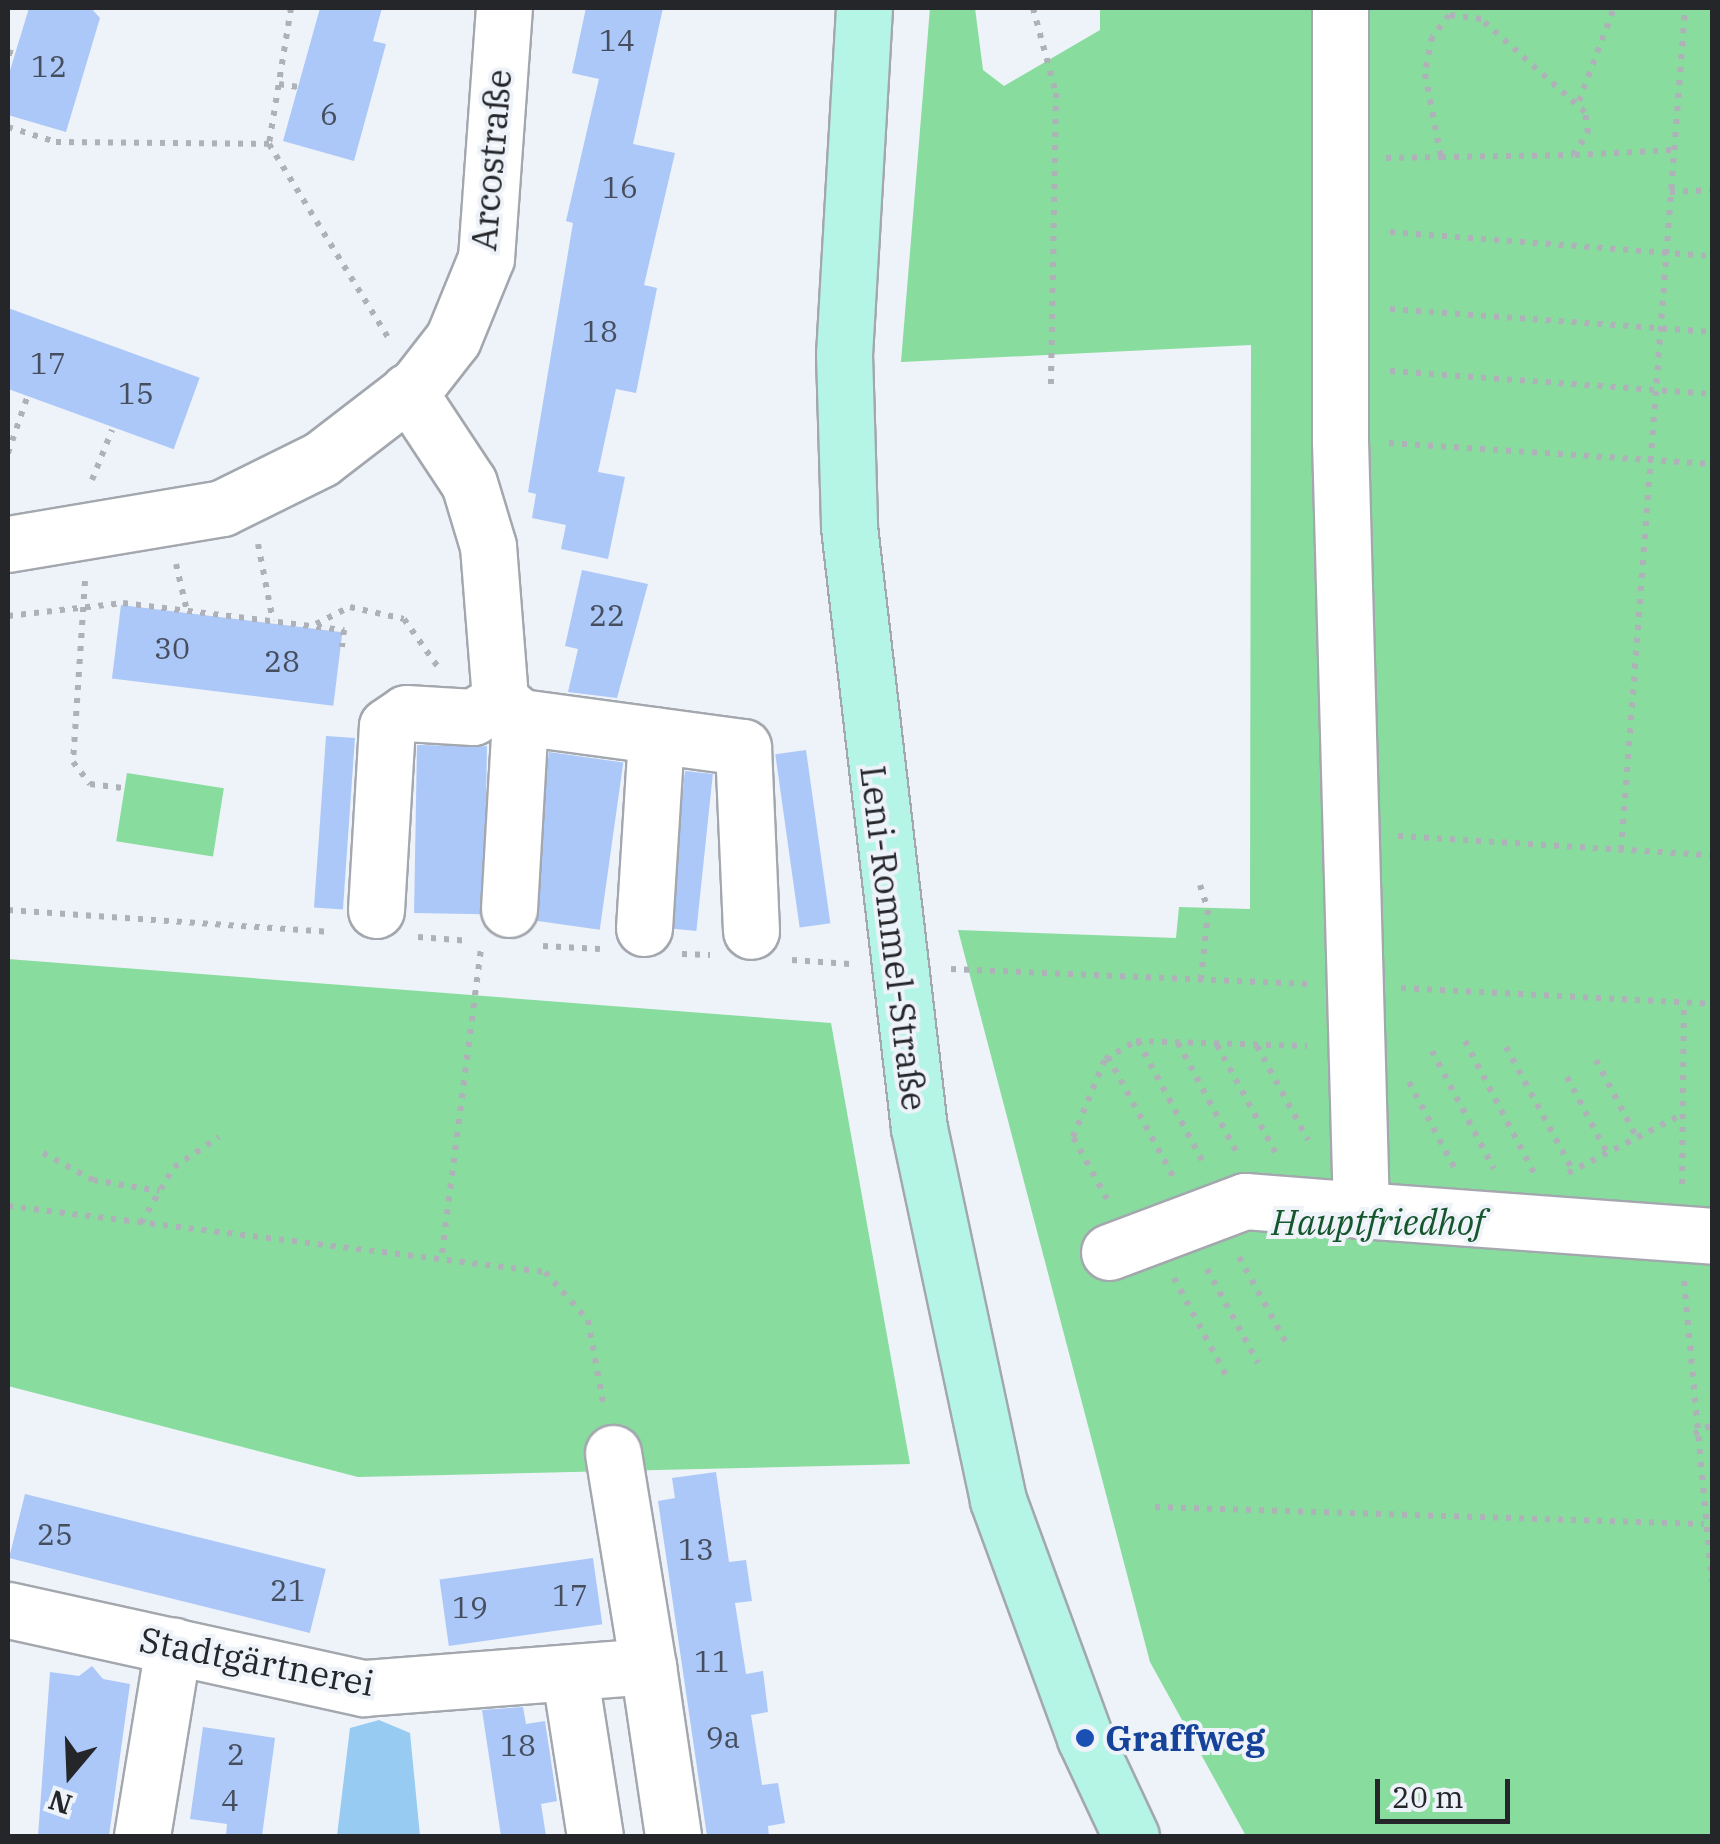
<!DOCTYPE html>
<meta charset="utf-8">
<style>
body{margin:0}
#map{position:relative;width:1720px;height:1844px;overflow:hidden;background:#eef2f9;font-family:"IBM Plex Serif",serif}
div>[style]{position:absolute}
.green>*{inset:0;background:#88dc9e;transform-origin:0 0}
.water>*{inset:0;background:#97cbf1}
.building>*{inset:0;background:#abc8f9;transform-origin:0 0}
.path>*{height:6px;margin-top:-3px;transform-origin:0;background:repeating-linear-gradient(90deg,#aeb1b7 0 5px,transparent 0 13px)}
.roads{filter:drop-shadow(2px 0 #a3a7ae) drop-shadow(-2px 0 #a3a7ae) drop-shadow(0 2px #a3a7ae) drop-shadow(0 -2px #a3a7ae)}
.minor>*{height:55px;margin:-27.5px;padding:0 27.5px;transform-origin:27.5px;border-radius:27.5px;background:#fff}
.major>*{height:55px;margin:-27.5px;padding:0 27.5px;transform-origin:27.5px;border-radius:27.5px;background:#b4f5e6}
.dots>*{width:28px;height:28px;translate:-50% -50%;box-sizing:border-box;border:5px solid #eef2f9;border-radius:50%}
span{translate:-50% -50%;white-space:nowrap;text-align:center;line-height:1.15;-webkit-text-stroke:8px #eef2f9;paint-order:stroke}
.number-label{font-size:30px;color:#464e5d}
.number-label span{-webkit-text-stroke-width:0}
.street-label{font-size:35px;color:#252629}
.park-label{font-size:35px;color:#16562d;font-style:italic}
.transit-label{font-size:35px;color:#164399;font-weight:700}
.left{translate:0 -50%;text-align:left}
.frame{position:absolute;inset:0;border:10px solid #252629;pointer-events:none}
.north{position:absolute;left:20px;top:1724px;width:100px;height:100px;-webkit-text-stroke:8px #eef2f9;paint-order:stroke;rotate:199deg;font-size:28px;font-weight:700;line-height:40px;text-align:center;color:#252629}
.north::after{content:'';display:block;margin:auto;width:35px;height:45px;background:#252629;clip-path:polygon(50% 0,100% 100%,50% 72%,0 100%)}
.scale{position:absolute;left:1375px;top:1779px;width:135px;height:45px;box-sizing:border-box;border:5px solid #252629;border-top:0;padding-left:12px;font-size:30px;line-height:35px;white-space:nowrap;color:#252629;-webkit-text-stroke:8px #eef2f9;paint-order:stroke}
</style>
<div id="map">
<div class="green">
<i style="clip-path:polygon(930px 8px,975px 8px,983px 70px,1004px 86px,1100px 30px,1100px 8px,1712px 8px,1712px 1836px,1246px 1836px,1150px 1662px,958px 930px,1176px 938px,1179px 907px,1250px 909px,1251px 345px,901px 362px)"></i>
<i style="left:127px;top:773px;width:98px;height:69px;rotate:9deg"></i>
<i style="clip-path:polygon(8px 959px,831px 1023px,910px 1464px,358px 1477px,8px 1386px)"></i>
</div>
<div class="water">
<i style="clip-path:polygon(379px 1720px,410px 1733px,420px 1836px,337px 1836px,350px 1728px)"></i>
</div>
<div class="building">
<i style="clip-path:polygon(29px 8px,91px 8px,100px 18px,66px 132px,8px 115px,8px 77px)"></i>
<i style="clip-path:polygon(320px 8px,382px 8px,373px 41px,386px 44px,354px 161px,283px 141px)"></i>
<i style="clip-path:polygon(586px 8px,663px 8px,633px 144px,675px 153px,644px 285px,657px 288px,636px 393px,616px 389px,598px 472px,625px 477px,608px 559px,561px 549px,566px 525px,532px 518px,536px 494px,528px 492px,573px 223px,566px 221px,599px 79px,572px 73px)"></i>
<i style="left:8px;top:308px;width:204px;height:76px;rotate:20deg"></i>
<i style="clip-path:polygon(582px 570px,648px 584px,617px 698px,568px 692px,578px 649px,565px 646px)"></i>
<i style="left:121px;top:605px;width:223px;height:74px;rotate:7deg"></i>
<i style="left:326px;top:736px;width:29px;height:172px;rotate:4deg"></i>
<i style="left:417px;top:745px;width:70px;height:168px;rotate:1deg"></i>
<i style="left:806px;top:750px;width:175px;height:31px;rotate:82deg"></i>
<i style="left:549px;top:752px;width:75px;height:169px;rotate:8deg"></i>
<i style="left:685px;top:771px;width:28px;height:158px;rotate:6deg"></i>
<i style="clip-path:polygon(716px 1472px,729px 1562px,746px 1560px,752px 1601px,735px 1603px,746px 1674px,763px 1671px,768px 1712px,751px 1715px,762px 1785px,778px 1783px,785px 1823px,768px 1826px,769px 1836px,707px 1836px,658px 1501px,675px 1498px,672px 1478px)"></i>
<i style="left:25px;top:1494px;width:310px;height:66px;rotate:14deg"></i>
<i style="left:593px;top:1558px;width:67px;height:155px;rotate:82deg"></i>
<i style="clip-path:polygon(92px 1666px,103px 1679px,130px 1684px,109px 1836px,38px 1836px,50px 1672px,79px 1676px)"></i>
<i style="clip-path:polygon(523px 1707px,526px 1724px,545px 1721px,557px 1801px,541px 1804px,546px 1836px,501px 1836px,482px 1710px)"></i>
<i style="clip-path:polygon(203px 1727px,275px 1738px,262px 1836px,226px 1836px,227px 1824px,190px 1819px)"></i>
</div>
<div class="path">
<i style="left:291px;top:8px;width:138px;rotate:99.2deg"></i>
<i style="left:269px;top:144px;width:231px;rotate:58.4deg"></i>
<i style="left:1033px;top:8px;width:88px;rotate:74.9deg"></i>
<i style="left:1056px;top:93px;width:299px;rotate:91deg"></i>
<i style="left:8px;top:52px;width:7px;rotate:16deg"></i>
<i style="left:279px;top:84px;width:19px;rotate:9deg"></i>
<i style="left:1579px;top:101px;width:99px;rotate:-69.4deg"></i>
<i style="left:8px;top:127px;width:50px;rotate:17.4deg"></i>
<i style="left:56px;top:142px;width:213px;rotate:0.5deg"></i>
<i style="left:1575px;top:155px;width:99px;rotate:-2.9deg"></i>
<i style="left:1386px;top:158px;width:55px;rotate:-1deg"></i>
<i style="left:1441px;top:157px;width:132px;rotate:-0.9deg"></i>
<i style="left:1573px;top:155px;width:27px;rotate:-56deg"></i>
<i style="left:1588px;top:133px;width:21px;rotate:-98deg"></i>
<i style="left:1585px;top:112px;width:140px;rotate:-138.2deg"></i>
<i style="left:1481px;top:19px;width:32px;rotate:-173deg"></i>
<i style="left:1449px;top:15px;width:28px;rotate:128deg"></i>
<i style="left:1432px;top:37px;width:38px;rotate:101deg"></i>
<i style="left:1425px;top:74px;width:85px;rotate:79.1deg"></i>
<i style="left:1670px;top:192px;width:42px;rotate:-2.7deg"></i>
<i style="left:1390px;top:232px;width:323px;rotate:4.3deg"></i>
<i style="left:1390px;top:309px;width:323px;rotate:4.1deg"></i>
<i style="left:1390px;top:371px;width:323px;rotate:4.1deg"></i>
<i style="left:1389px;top:443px;width:324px;rotate:3.7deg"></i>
<i style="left:8px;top:453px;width:61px;rotate:-71deg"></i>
<i style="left:92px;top:480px;width:54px;rotate:-68.2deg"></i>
<i style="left:258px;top:544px;width:78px;rotate:79deg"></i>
<i style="left:176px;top:564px;width:48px;rotate:76.8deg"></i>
<i style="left:85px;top:581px;width:181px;rotate:93.8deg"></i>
<i style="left:73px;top:762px;width:28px;rotate:52deg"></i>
<i style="left:90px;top:784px;width:35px;rotate:7deg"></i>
<i style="left:8px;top:616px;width:116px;rotate:-6.4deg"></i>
<i style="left:123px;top:603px;width:223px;rotate:7deg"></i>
<i style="left:344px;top:630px;width:17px;rotate:97deg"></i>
<i style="left:316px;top:624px;width:38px;rotate:-27deg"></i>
<i style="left:350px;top:607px;width:55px;rotate:12.5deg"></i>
<i style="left:404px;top:619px;width:59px;rotate:54.7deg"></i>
<i style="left:1398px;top:836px;width:315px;rotate:3.5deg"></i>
<i style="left:1621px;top:850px;width:844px;rotate:-85.65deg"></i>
<i style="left:1200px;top:885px;width:26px;rotate:72deg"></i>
<i style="left:1208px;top:910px;width:69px;rotate:95.8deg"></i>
<i style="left:8px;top:910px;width:324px;rotate:3.9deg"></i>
<i style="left:418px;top:937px;width:52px;rotate:4.4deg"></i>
<i style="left:543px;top:946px;width:57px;rotate:3deg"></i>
<i style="left:682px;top:954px;width:28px;rotate:2deg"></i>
<i style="left:792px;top:960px;width:58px;rotate:3.9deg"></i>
<i style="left:951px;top:969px;width:358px;rotate:2.4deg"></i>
<i style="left:1401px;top:988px;width:311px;rotate:2.9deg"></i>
<i style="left:1138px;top:1041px;width:140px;rotate:61.8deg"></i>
<i style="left:1465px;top:1041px;width:149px;rotate:62.4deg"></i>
<i style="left:1178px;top:1043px;width:123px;rotate:61.8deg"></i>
<i style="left:1217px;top:1045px;width:122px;rotate:61.5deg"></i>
<i style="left:1257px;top:1046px;width:107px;rotate:61.5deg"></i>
<i style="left:1506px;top:1047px;width:141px;rotate:61.6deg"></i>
<i style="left:1432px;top:1051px;width:133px;rotate:62.3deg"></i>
<i style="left:1108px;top:1057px;width:138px;rotate:61.4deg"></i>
<i style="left:1596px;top:1060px;width:88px;rotate:62.3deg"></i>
<i style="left:1567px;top:1077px;width:86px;rotate:62.2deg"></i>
<i style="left:1409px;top:1082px;width:98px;rotate:62.1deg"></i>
<i style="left:43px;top:1153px;width:57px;rotate:28.4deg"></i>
<i style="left:93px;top:1180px;width:67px;rotate:9.5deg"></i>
<i style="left:1568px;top:1173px;width:129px;rotate:-27.2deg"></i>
<i style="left:1682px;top:1184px;width:182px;rotate:-89.4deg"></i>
<i style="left:1107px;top:1199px;width:71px;rotate:-118.7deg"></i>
<i style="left:1073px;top:1137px;width:84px;rotate:-67.7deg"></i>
<i style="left:1105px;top:1059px;width:36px;rotate:-30deg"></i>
<i style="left:1136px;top:1041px;width:171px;rotate:1.7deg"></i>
<i style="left:8px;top:1206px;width:541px;rotate:7.01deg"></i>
<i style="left:545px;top:1272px;width:64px;rotate:48.1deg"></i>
<i style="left:588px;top:1320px;width:89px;rotate:79.7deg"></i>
<i style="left:141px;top:1223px;width:65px;rotate:-59.5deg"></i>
<i style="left:174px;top:1167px;width:54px;rotate:-33.7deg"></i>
<i style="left:442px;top:1253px;width:307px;rotate:-82.7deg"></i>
<i style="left:1239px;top:1257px;width:102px;rotate:61.2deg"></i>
<i style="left:1207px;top:1269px;width:107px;rotate:61.5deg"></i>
<i style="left:1174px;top:1278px;width:115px;rotate:61.9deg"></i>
<i style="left:1684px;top:1281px;width:303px;rotate:84.7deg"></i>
<i style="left:1694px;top:1434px;width:20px;rotate:-27deg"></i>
<i style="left:1155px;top:1507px;width:549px;rotate:1.77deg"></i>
</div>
<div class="roads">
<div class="minor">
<i style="left:1340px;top:8px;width:432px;rotate:90deg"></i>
<i style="left:1340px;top:440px;width:770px;rotate:88.44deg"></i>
<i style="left:1361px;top:1210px;width:352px;rotate:4.2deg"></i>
<i style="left:408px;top:391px;width:110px;rotate:56.5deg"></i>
<i style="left:469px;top:483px;width:66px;rotate:73.2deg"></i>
<i style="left:488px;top:546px;width:154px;rotate:85.5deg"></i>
<i style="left:500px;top:700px;width:26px;rotate:40deg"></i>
<i style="left:520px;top:717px;width:225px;rotate:7.7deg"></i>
<i style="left:743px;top:747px;width:184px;rotate:87.5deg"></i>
<i style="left:8px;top:544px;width:217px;rotate:-9.5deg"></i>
<i style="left:222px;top:508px;width:110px;rotate:-26.3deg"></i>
<i style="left:321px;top:459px;width:121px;rotate:-37.6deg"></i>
<i style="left:417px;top:385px;width:58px;rotate:-52deg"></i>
<i style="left:453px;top:339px;width:87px;rotate:-67.8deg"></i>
<i style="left:486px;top:258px;width:251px;rotate:-85.9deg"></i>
<i style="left:509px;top:909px;width:192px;rotate:-86.7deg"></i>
<i style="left:376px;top:910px;width:184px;rotate:-86.6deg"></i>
<i style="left:387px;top:726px;width:23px;rotate:-34deg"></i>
<i style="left:406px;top:713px;width:67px;rotate:3.4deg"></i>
<i style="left:473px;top:717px;width:32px;rotate:-32deg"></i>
<i style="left:644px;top:928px;width:193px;rotate:-86.4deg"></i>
<i style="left:1109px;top:1252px;width:145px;rotate:-20.6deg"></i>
<i style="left:1245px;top:1201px;width:116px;rotate:4.4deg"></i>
<i style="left:613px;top:1453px;width:216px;rotate:80.7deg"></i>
<i style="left:8px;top:1610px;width:364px;rotate:12.4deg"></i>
<i style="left:364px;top:1688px;width:285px;rotate:-4.4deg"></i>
<i style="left:648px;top:1666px;width:172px;rotate:81.6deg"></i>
<i style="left:570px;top:1677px;width:161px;rotate:81.1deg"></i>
<i style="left:142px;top:1836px;width:193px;rotate:-80.7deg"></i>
</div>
<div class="major">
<i style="left:864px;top:8px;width:347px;rotate:93.3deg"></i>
<i style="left:844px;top:354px;width:173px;rotate:88.3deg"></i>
<i style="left:849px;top:527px;width:605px;rotate:83.36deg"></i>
<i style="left:919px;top:1128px;width:380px;rotate:78deg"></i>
<i style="left:998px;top:1500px;width:253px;rotate:69.9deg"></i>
<i style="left:1085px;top:1738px;width:108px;rotate:64.9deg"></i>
</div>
</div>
<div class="dots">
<i style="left:1085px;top:1738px;background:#1a4fb4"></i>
</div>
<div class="number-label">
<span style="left:617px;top:40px">14</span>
<span style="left:49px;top:66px">12</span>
<span style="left:329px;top:114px">6</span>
<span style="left:620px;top:187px">16</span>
<span style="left:600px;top:331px">18</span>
<span style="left:48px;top:363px">17</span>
<span style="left:136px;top:393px">15</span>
<span style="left:607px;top:615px">22</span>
<span style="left:172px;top:648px">30</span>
<span style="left:282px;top:661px">28</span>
<span style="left:55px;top:1534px">25</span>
<span style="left:696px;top:1549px">13</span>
<span style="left:288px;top:1590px">21</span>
<span style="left:570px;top:1595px">17</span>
<span style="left:470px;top:1607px">19</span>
<span style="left:712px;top:1661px">11</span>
<span style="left:723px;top:1737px">9a</span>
<span style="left:518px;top:1745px">18</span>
<span style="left:236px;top:1754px">2</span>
<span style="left:230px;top:1800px">4</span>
</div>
<div class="street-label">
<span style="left:491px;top:160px;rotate:-85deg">Arcostraße</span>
<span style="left:894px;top:938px;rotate:83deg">Leni-Rommel-Straße</span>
<span style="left:257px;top:1661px;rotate:11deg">Stadtgärtnerei</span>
</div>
<div class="park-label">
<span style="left:1378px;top:1222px">Hauptfriedhof</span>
</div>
<div class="transit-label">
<span class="left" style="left:1105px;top:1738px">Graffweg</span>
</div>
<div class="frame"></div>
<div class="north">N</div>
<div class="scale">20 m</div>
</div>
